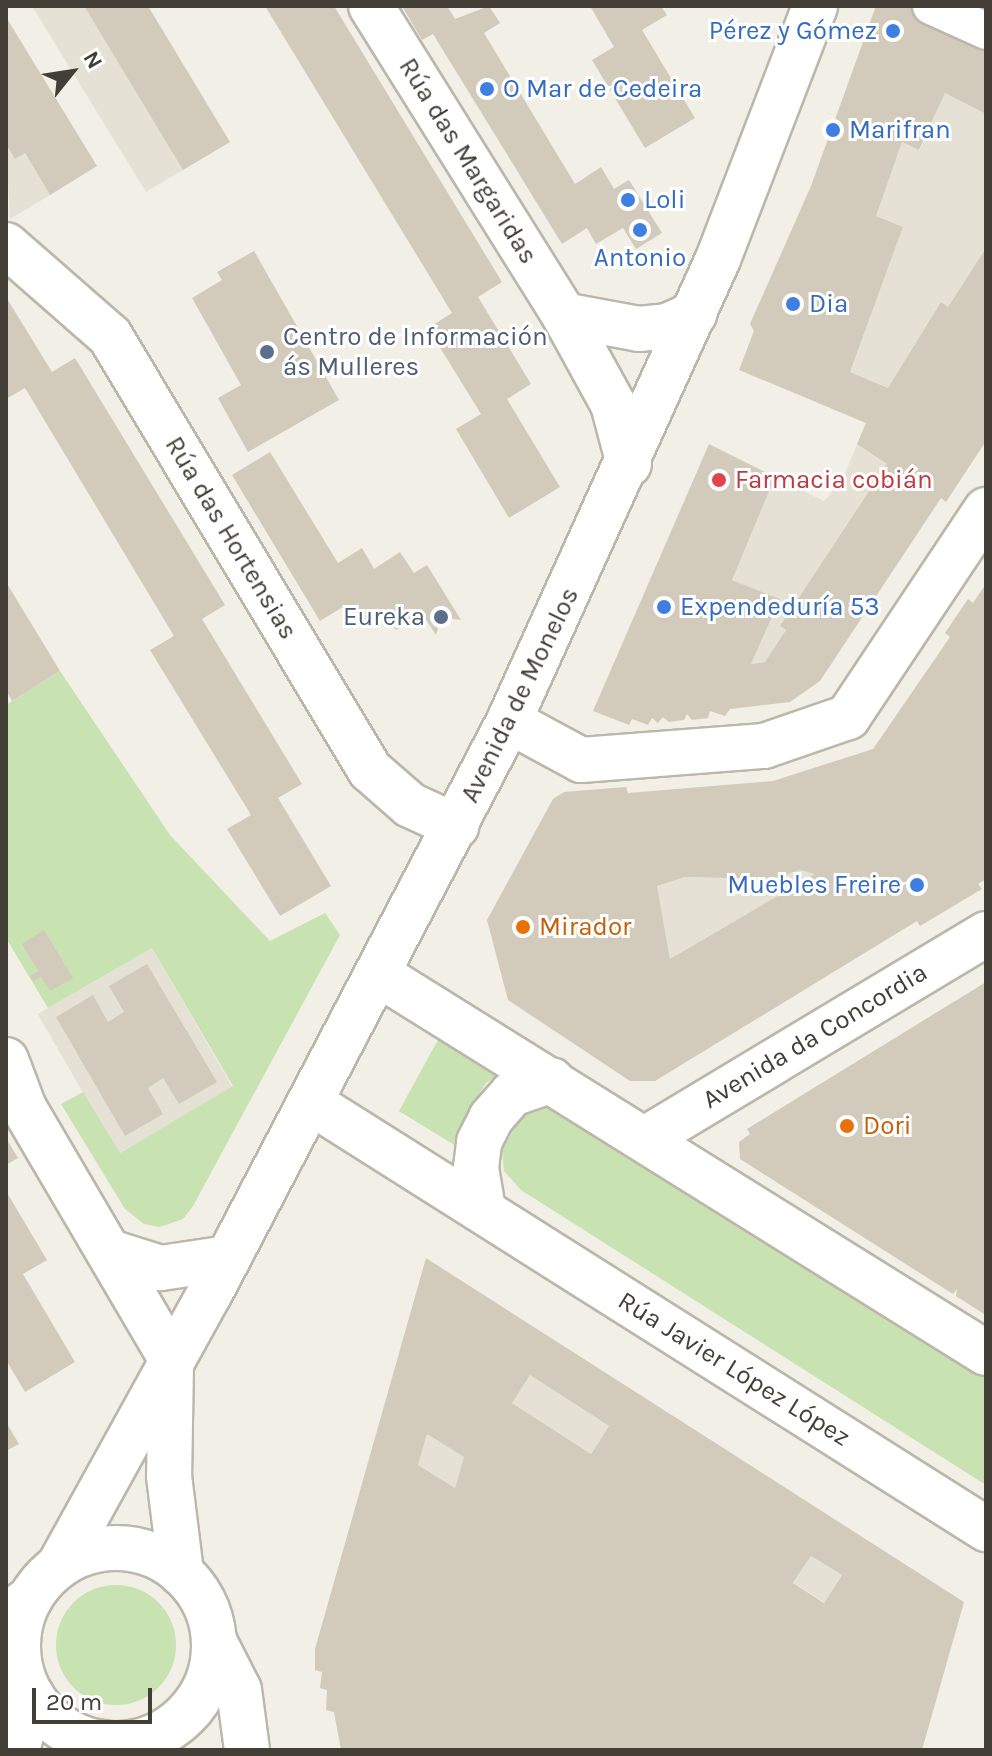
<!DOCTYPE html>
<meta charset="utf-8">
<style>
body{margin:0}
#map{position:relative;width:992px;height:1756px;overflow:hidden;background:#f1efe6;font-family:Karla,sans-serif}
div>[style]{position:absolute}
.residential>*{inset:0;background:#e5e1d4;transform-origin:0 0}
.green>*{inset:0;background:#c8e2b2}
.round{border-radius:50%}
.building>*{inset:0;background:#d2cbbc}
.roads{filter:drop-shadow(2px 0 #bcb7a9) drop-shadow(-2px 0 #bcb7a9) drop-shadow(0 2px #bcb7a9) drop-shadow(0 -2px #bcb7a9)}
.pedestrian>*{height:36px;margin:-18px;padding:0 18px;transform-origin:18px;border-radius:18px;background:#fff}
.minor>*{height:44px;margin:-22px;padding:0 22px;transform-origin:22px;border-radius:22px;background:#fff}
.tertiary>*{height:44px;margin:-22px;padding:0 22px;transform-origin:22px;border-radius:22px;background:#fff}
.tertiary>.ring{margin:-22px;padding:0;box-sizing:content-box;background:none;border:44px solid #fff;border-radius:50%}
.dots>*{width:22px;height:22px;translate:-50% -50%;box-sizing:border-box;border:4px solid #fff;border-radius:50%}
span{translate:-50% -50%;white-space:nowrap;text-align:center;line-height:1.15;-webkit-text-stroke:6px #fff;paint-order:stroke}
.shop-label{font-size:26px;color:#366cbe}
.right{translate:-100% -50%;text-align:right}
.left{translate:0 -50%;text-align:left}
.street-label{font-size:26px;color:#433f36}
.service-label{font-size:26px;color:#4e5e75}
.health-label{font-size:26px;color:#be3a42}
.food-label{font-size:26px;color:#c56008}
.frame{position:absolute;inset:0;border:8px solid #433f36;pointer-events:none}
.north{position:absolute;left:32px;top:32px;width:80px;height:80px;-webkit-text-stroke:6px #fff;paint-order:stroke;rotate:60deg;font-size:22px;font-weight:700;line-height:32px;text-align:center;color:#433f36}
.north::after{content:'';display:block;margin:auto;width:28px;height:36px;background:#433f36;clip-path:polygon(50% 0,100% 100%,50% 72%,0 100%)}
.scale{position:absolute;left:32px;top:1688px;width:120px;height:36px;box-sizing:border-box;border:4px solid #433f36;border-top:0;padding-left:10px;font-size:24px;line-height:28px;white-space:nowrap;color:#433f36;-webkit-text-stroke:6px #fff;paint-order:stroke}
</style>
<div id="map">
<div class="residential">
<i style="clip-path:polygon(32px 6px,84px 6px,183px 170px,146px 192px)"></i>
<i style="clip-path:polygon(945px 93px,986px 114px,986px 248px,948px 307px,941px 303px,888px 388px,850px 372px,903px 227px,876px 216px,902px 142px,920px 150px)"></i>
<i style="clip-path:polygon(6px 144px,15px 159px,25px 153px,50px 195px,10px 219px)"></i>
<i style="clip-path:polygon(857px 444px,887px 464px,780px 626px,786px 630px,765px 662px,751px 664px,780px 599px,732px 580px,775px 477px,824px 501px,843px 479px)"></i>
<i style="clip-path:polygon(800px 870px,815px 874px,670px 959px,657px 886px,685px 877px,772px 879px)"></i>
<i style="left:152px;top:948px;width:161px;height:132px;rotate:60deg"></i>
<i style="left:530px;top:1375px;width:94px;height:33px;rotate:33deg"></i>
<i style="clip-path:polygon(427px 1434px,464px 1457px,455px 1488px,418px 1465px)"></i>
<i style="left:811px;top:1556px;width:36px;height:32px;rotate:32deg"></i>
</div>
<div class="green">
<i style="clip-path:polygon(60px 671px,170px 835px,270px 941px,325px 913px,340px 935px,193px 1206px,183px 1219px,160px 1227px,144px 1224px,125px 1209px,61px 1104px,83px 1092px,120px 1153px,233px 1086px,152px 948px,48px 1008px,6px 938px,6px 705px)"></i>
<i style="clip-path:polygon(439px 1038px,506px 1069px,486px 1083px,462px 1123px,461px 1149px,399px 1111px)"></i>
<i style="clip-path:polygon(541px 1104px,561px 1104px,986px 1374px,986px 1485px,521px 1190px,504px 1171px,502px 1150px,523px 1114px)"></i>
<i class="round" style="left:56px;top:1585px;width:120px;height:120px"></i>
</div>
<div class="building">
<i style="clip-path:polygon(84px 6px,148px 6px,230px 142px,183px 170px)"></i>
<i style="clip-path:polygon(265px 6px,334px 6px,502px 282px,478px 297px,531px 384px,507px 399px,560px 487px,509px 518px,456px 429px,481px 414px,428px 328px,452px 313px)"></i>
<i style="clip-path:polygon(402px 6px,447px 6px,455px 19px,489px 6px,500px 23px,484px 33px,575px 184px,601px 167px,614px 189px,629px 180px,662px 233px,636px 249px,623px 228px,596px 244px,587px 228px,562px 244px,433px 34px,422px 40px)"></i>
<i style="clip-path:polygon(590px 6px,661px 6px,667px 15px,642px 30px,695px 118px,645px 148px,592px 60px,614px 47px)"></i>
<i style="clip-path:polygon(876px 6px,919px 6px,986px 45px,986px 114px,945px 93px,919px 150px,902px 142px,876px 216px,903px 227px,850px 372px,888px 388px,941px 302px,948px 307px,986px 248px,986px 441px,946px 502px,941px 498px,820px 681px,790px 702px,730px 709px,725px 716px,710px 711px,708px 718px,692px 720px,687px 714px,684px 720px,669px 722px,663px 717px,658px 723px,652px 718px,648px 725px,632px 719px,629px 725px,593px 711px,709px 444px,775px 477px,732px 580px,780px 599px,751px 664px,765px 662px,786px 630px,780px 626px,887px 464px,857px 444px,866px 423px,739px 370px,754px 331px,750px 324px,811px 186px)"></i>
<i style="clip-path:polygon(6px 17px,97px 166px,50px 195px,25px 153px,15px 159px,6px 144px)"></i>
<i style="clip-path:polygon(254px 251px,339px 400px,248px 452px,218px 398px,241px 385px,192px 298px,222px 280px,217px 272px)"></i>
<i style="clip-path:polygon(6px 297px,52px 372px,75px 358px,225px 605px,202px 619px,302px 784px,278px 798px,331px 886px,280px 916px,227px 829px,251px 815px,150px 650px,174px 636px,25px 388px,6px 399px)"></i>
<i style="clip-path:polygon(270px 452px,338px 563px,362px 548px,374px 569px,400px 552px,414px 573px,427px 565px,461px 620px,441px 617px,436px 635px,423px 615px,396px 630px,384px 611px,359px 626px,346px 605px,320px 621px,232px 475px)"></i>
<i style="clip-path:polygon(6px 582px,60px 671px,12px 701px,6px 690px)"></i>
<i style="clip-path:polygon(evenodd,986px 584px,986px 879px,978px 884px,982px 889px,920px 926px,917px 921px,655px 1081px,630px 1081px,508px 1000px,487px 920px,553px 799px,564px 792px,626px 787px,628px 793px,773px 781px,873px 749px,950px 637px,945px 633px,968px 599px,973px 603px,986px 584px,800px 870px,815px 874px,670px 959px,657px 886px,685px 877px,772px 879px,800px 870px)"></i>
<i style="clip-path:polygon(44px 930px,73px 978px,50px 991px,41px 977px,33px 981px,30px 976px,38px 971px,22px 944px)"></i>
<i style="clip-path:polygon(147px 964px,217px 1082px,179px 1104px,163px 1078px,148px 1088px,163px 1114px,125px 1136px,56px 1017px,93px 995px,108px 1022px,124px 1012px,109px 986px)"></i>
<i style="clip-path:polygon(986px 982px,986px 1311px,984px 1314px,956px 1296px,957px 1289px,953px 1294px,740px 1159px,739px 1142px,750px 1134px,747px 1129px)"></i>
<i style="clip-path:polygon(6px 1138px,18px 1158px,6px 1165px)"></i>
<i style="clip-path:polygon(6px 1191px,47px 1260px,23px 1274px,75px 1362px,25px 1392px,6px 1360px)"></i>
<i style="clip-path:polygon(evenodd,426px 1258px,964px 1602px,922px 1750px,341px 1750px,334px 1712px,326px 1710px,327px 1690px,320px 1688px,322px 1672px,315px 1670px,315px 1649px,426px 1258px,530px 1375px,609px 1426px,591px 1454px,512px 1403px,530px 1375px,426px 1258px,427px 1434px,464px 1457px,455px 1488px,418px 1465px,427px 1434px,426px 1258px,811px 1556px,842px 1575px,824px 1603px,793px 1583px,811px 1556px)"></i>
<i style="clip-path:polygon(6px 1422px,19px 1444px,6px 1451px)"></i>
</div>
<div class="roads">
<div class="pedestrian">
<i style="left:931px;top:6px;width:60px;rotate:24.4deg"></i>
</div>
<div class="minor">
<i style="left:371px;top:6px;width:364px;rotate:58deg"></i>
<i style="left:564px;top:315px;width:102px;rotate:61.2deg"></i>
<i style="left:613px;top:404px;width:62px;rotate:75.1deg"></i>
<i style="left:6px;top:245px;width:138px;rotate:41.2deg"></i>
<i style="left:110px;top:336px;width:506px;rotate:59.08deg"></i>
<i style="left:370px;top:770px;width:53px;rotate:41.2deg"></i>
<i style="left:410px;top:805px;width:51px;rotate:24.5deg"></i>
<i style="left:564px;top:315px;width:76px;rotate:10.6deg"></i>
<i style="left:639px;top:329px;width:28px;rotate:-6deg"></i>
<i style="left:667px;top:326px;width:30px;rotate:-24deg"></i>
<i style="left:509px;top:721px;width:82px;rotate:28.4deg"></i>
<i style="left:581px;top:760px;width:184px;rotate:-4.4deg"></i>
<i style="left:764px;top:746px;width:89px;rotate:-19deg"></i>
<i style="left:848px;top:717px;width:249px;rotate:-56.3deg"></i>
<i style="left:378px;top:974px;width:716px;rotate:31.94deg"></i>
<i style="left:6px;top:1060px;width:51px;rotate:69.4deg"></i>
<i style="left:24px;top:1108px;width:291px;rotate:59.6deg"></i>
<i style="left:310px;top:1102px;width:800px;rotate:32.28deg"></i>
<i style="left:645px;top:1139px;width:398px;rotate:-31deg"></i>
<i style="left:483px;top:1209px;width:42px;rotate:-99.7deg"></i>
<i style="left:476px;top:1168px;width:26px;rotate:-83deg"></i>
<i style="left:479px;top:1142px;width:27px;rotate:-63deg"></i>
<i style="left:491px;top:1118px;width:32px;rotate:-49deg"></i>
<i style="left:512px;top:1094px;width:42px;rotate:-19.3deg"></i>
<i style="left:113px;top:1253px;width:50px;rotate:17.4deg"></i>
<i style="left:161px;top:1268px;width:68px;rotate:-8.5deg"></i>
<i style="left:6px;top:1615px;width:29px;rotate:-34deg"></i>
<i style="left:17px;top:1750px;width:56px;rotate:-74.5deg"></i>
<i style="left:91px;top:1750px;width:14px;rotate:-30deg"></i>
</div>
<div class="tertiary">
<i style="left:171px;top:1365px;width:111px;rotate:91deg"></i>
<i style="left:169px;top:1476px;width:98px;rotate:82.9deg"></i>
<i class="ring" style="left:18px;top:1548px;width:152px;height:152px"></i>
<i style="left:59px;top:1566px;width:312px;rotate:-61.1deg"></i>
<i style="left:210px;top:1293px;width:645px;rotate:-62.4deg"></i>
<i style="left:509px;top:721px;width:507px;rotate:-65.66deg"></i>
<i style="left:718px;top:259px;width:271px;rotate:-69deg"></i>
<i style="left:214px;top:1641px;width:55px;rotate:63deg"></i>
<i style="left:239px;top:1690px;width:61px;rotate:82.4deg"></i>
</div>
</div>
<div class="dots">
<i style="left:893px;top:31px;background:#3f7fe0"></i>
<i style="left:487px;top:89px;background:#3f7fe0"></i>
<i style="left:833px;top:130px;background:#3f7fe0"></i>
<i style="left:628px;top:200px;background:#3f7fe0"></i>
<i style="left:640px;top:230px;background:#3f7fe0"></i>
<i style="left:793px;top:304px;background:#3f7fe0"></i>
<i style="left:267px;top:352px;background:#5c6f8a"></i>
<i style="left:719px;top:480px;background:#e0444e"></i>
<i style="left:664px;top:607px;background:#3f7fe0"></i>
<i style="left:441px;top:617px;background:#5c6f8a"></i>
<i style="left:917px;top:885px;background:#3f7fe0"></i>
<i style="left:523px;top:927px;background:#e8710a"></i>
<i style="left:847px;top:1126px;background:#e8710a"></i>
</div>
<div class="shop-label">
<span class="right" style="left:877px;top:31px">Pérez y Gómez</span>
<span class="left" style="left:503px;top:89px">O Mar de Cedeira</span>
<span class="left" style="left:849px;top:130px">Marifran</span>
<span class="left" style="left:644px;top:200px">Loli</span>
<span style="left:640px;top:258px">Antonio</span>
<span class="left" style="left:809px;top:304px">Dia</span>
<span class="left" style="left:680px;top:607px">Expendeduría 53</span>
<span class="right" style="left:901px;top:885px">Muebles Freire</span>
</div>
<div class="street-label">
<span style="left:468px;top:161px;rotate:58deg">Rúa das Margaridas</span>
<span style="left:231px;top:538px;rotate:59deg">Rúa das Hortensias</span>
<span style="left:520px;top:695px;rotate:-64deg">Avenida de Monelos</span>
<span style="left:815px;top:1036px;rotate:-31deg">Avenida da Concordia</span>
<span style="left:734px;top:1369px;rotate:32deg">Rúa Javier López López</span>
</div>
<div class="service-label">
<span class="left" style="left:283px;top:352px">Centro de Información<br>ás Mulleres</span>
<span class="right" style="left:425px;top:617px">Eureka</span>
</div>
<div class="health-label">
<span class="left" style="left:735px;top:480px">Farmacia cobián</span>
</div>
<div class="food-label">
<span class="left" style="left:539px;top:927px">Mirador</span>
<span class="left" style="left:863px;top:1126px">Dori</span>
</div>
<div class="frame"></div>
<div class="north">N</div>
<div class="scale">20 m</div>
</div>
